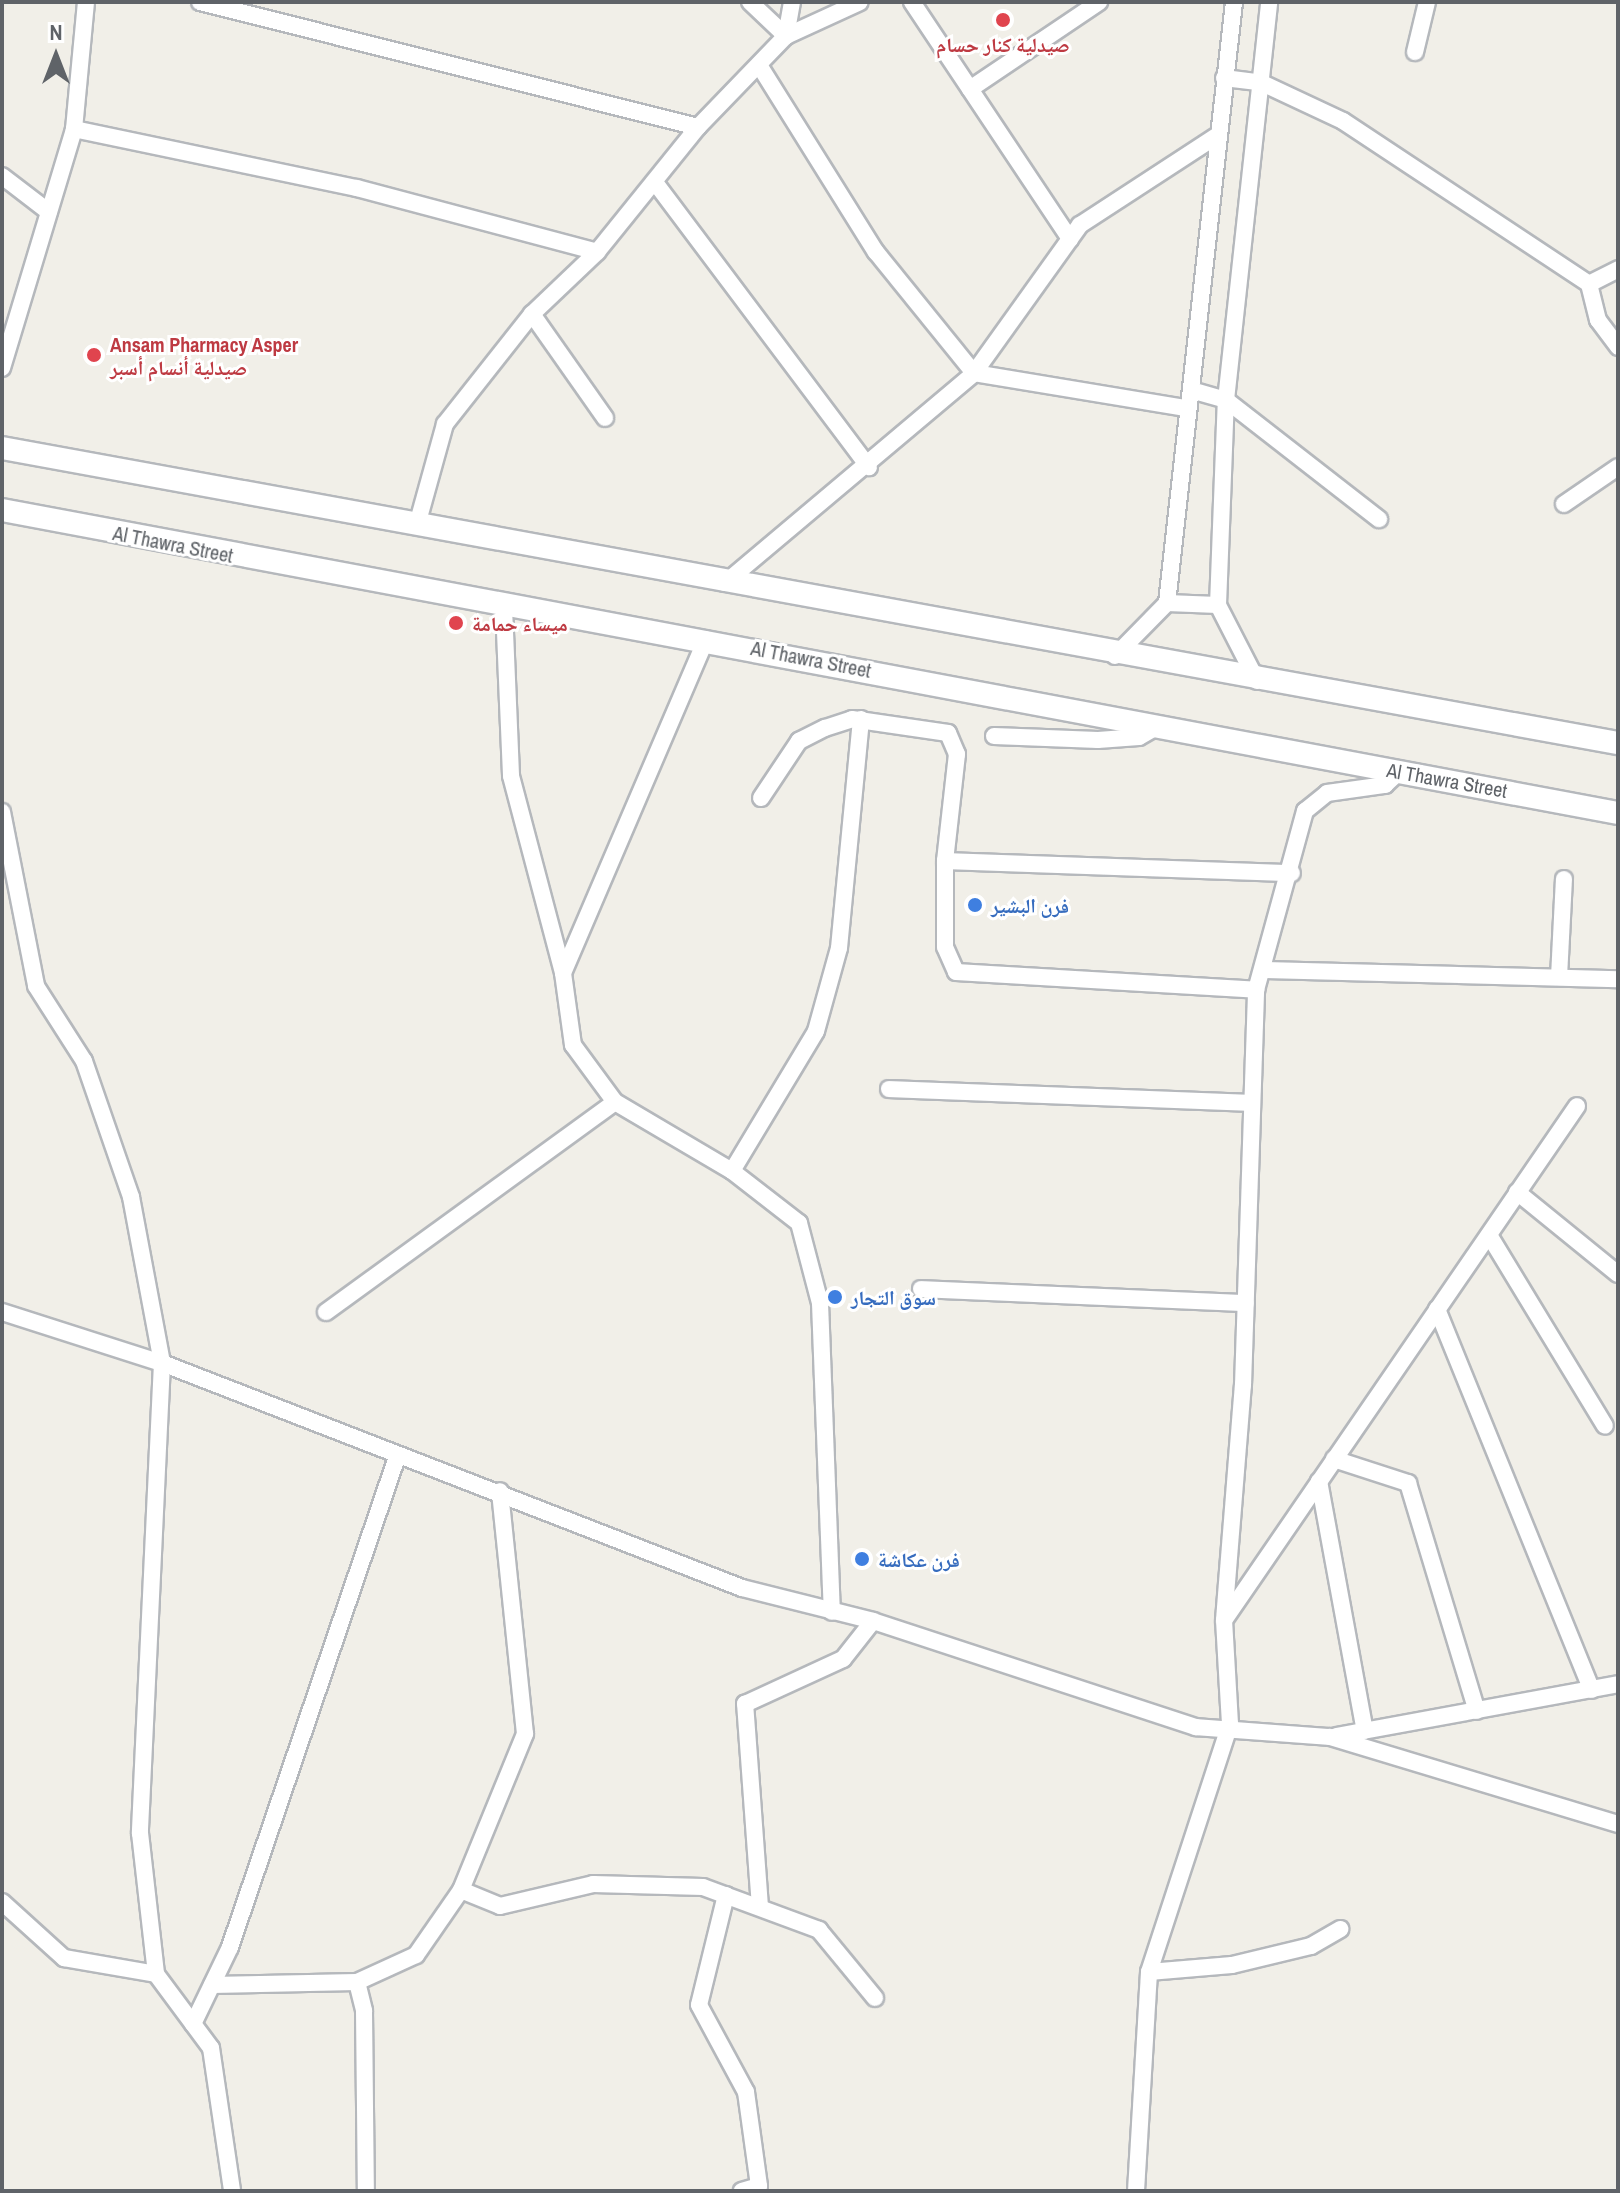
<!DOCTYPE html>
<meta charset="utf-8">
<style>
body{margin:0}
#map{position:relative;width:1620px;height:2193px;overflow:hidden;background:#f1efe8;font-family:"Archivo Narrow","Noto Naskh Arabic",sans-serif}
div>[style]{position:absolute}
.roads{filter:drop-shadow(2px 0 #b5b8bc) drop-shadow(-2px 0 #b5b8bc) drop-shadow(0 2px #b5b8bc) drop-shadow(0 -2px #b5b8bc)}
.street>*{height:16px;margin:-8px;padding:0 8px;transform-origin:8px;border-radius:8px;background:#fff}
.secondary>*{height:22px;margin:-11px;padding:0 11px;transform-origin:11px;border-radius:11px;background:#fff}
.dots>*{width:22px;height:22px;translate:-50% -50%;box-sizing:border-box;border:4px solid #fff;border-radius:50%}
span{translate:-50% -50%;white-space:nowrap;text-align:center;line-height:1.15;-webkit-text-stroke:6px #fff;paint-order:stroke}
.health-label{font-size:20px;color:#be3a42;font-weight:700}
.left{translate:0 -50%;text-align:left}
.street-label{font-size:20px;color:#5f6368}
.shop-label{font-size:20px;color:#366cbe;font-weight:700}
.frame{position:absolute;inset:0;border:4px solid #5f6368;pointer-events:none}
.north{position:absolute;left:16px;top:16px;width:80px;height:80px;-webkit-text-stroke:6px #fff;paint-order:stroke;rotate:0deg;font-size:22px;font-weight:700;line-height:32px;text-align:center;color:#5f6368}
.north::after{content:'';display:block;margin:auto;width:28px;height:36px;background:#5f6368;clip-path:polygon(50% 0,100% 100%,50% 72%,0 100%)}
</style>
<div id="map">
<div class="roads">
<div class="street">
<i style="left:200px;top:2px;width:513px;rotate:14.09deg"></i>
<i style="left:750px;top:2px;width:50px;rotate:43.4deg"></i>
<i style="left:912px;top:2px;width:285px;rotate:56.3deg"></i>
<i style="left:786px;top:36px;width:35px;rotate:-80deg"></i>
<i style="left:1415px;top:52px;width:51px;rotate:-76.5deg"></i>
<i style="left:759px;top:65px;width:221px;rotate:58deg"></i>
<i style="left:876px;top:252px;width:156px;rotate:51deg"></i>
<i style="left:974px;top:373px;width:215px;rotate:9.4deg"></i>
<i style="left:1224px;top:78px;width:38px;rotate:7deg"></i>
<i style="left:1262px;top:83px;width:89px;rotate:25.1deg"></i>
<i style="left:1343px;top:121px;width:295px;rotate:33.5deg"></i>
<i style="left:1589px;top:284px;width:33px;rotate:-27deg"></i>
<i style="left:970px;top:89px;width:156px;rotate:-34deg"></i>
<i style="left:74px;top:129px;width:289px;rotate:11.8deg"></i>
<i style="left:357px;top:188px;width:248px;rotate:14.9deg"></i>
<i style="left:2px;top:176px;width:59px;rotate:37.5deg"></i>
<i style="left:657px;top:185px;width:353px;rotate:53.1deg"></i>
<i style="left:1589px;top:284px;width:37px;rotate:76deg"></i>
<i style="left:1598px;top:320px;width:34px;rotate:53deg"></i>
<i style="left:532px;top:314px;width:127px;rotate:54.9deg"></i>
<i style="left:2px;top:368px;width:250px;rotate:-73.2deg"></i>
<i style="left:74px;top:129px;width:128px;rotate:-84.6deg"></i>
<i style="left:1191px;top:390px;width:36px;rotate:16deg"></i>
<i style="left:1226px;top:400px;width:194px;rotate:37.9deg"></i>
<i style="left:1564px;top:504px;width:65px;rotate:-34.4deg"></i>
<i style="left:417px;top:525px;width:105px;rotate:-74.5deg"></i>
<i style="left:445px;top:424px;width:140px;rotate:-51.7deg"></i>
<i style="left:532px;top:314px;width:90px;rotate:-43.6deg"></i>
<i style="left:597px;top:252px;width:161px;rotate:-51.1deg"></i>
<i style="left:698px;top:127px;width:127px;rotate:-46deg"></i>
<i style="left:786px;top:36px;width:81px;rotate:-24.7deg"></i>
<i style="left:725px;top:583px;width:326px;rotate:-40.1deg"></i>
<i style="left:974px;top:373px;width:182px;rotate:-54.4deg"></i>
<i style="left:1080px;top:225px;width:165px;rotate:-33.1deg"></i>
<i style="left:1167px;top:603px;width:51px;rotate:2.2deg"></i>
<i style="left:504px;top:608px;width:168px;rotate:87.6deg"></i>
<i style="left:511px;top:776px;width:204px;rotate:75.2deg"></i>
<i style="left:563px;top:973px;width:73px;rotate:82.1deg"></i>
<i style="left:573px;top:1045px;width:71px;rotate:53.6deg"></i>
<i style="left:615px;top:1102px;width:136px;rotate:30.5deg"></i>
<i style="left:732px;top:1171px;width:85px;rotate:37.8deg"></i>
<i style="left:799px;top:1223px;width:83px;rotate:75.3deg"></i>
<i style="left:820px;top:1303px;width:309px;rotate:87.8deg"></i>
<i style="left:1115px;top:656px;width:74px;rotate:-45.5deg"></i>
<i style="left:1167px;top:603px;width:605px;rotate:-83.64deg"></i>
<i style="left:1257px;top:681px;width:85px;rotate:-117.2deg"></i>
<i style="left:1218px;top:605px;width:205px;rotate:-87.8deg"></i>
<i style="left:1226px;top:400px;width:400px;rotate:-83.8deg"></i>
<i style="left:994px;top:736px;width:104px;rotate:2.2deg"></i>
<i style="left:1098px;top:740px;width:41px;rotate:-4.2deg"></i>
<i style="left:1139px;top:737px;width:22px;rotate:-30deg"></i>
<i style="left:761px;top:798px;width:69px;rotate:-56.3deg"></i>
<i style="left:799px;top:741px;width:29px;rotate:-27deg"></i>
<i style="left:825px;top:728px;width:28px;rotate:-18deg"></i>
<i style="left:852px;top:719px;width:97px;rotate:8.3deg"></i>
<i style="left:948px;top:733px;width:23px;rotate:67deg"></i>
<i style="left:957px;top:754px;width:108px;rotate:96.4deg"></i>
<i style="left:945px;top:861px;width:86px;rotate:90deg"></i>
<i style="left:945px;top:947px;width:27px;rotate:66deg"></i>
<i style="left:956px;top:972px;width:301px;rotate:3.4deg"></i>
<i style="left:2px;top:812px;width:177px;rotate:78.9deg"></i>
<i style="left:36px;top:986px;width:89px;rotate:57.4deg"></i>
<i style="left:84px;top:1061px;width:144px;rotate:70.9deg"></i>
<i style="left:131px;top:1197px;width:169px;rotate:79.4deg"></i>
<i style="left:162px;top:1363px;width:471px;rotate:92.7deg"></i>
<i style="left:140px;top:1833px;width:142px;rotate:83.5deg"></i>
<i style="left:156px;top:1974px;width:92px;rotate:53.4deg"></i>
<i style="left:211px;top:2048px;width:145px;rotate:81.6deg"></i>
<i style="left:945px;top:861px;width:347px;rotate:2deg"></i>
<i style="left:1265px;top:970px;width:353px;rotate:1.5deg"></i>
<i style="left:563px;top:973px;width:363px;rotate:-66.8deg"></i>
<i style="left:1559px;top:977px;width:98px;rotate:-87.1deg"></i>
<i style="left:889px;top:1089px;width:363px;rotate:2.2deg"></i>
<i style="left:732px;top:1171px;width:163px;rotate:-59deg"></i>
<i style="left:816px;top:1031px;width:86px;rotate:-74.5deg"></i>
<i style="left:839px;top:948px;width:230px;rotate:-84.5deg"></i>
<i style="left:1517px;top:1192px;width:130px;rotate:39.1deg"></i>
<i style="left:1489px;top:1235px;width:223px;rotate:58.7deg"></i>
<i style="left:921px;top:1289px;width:325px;rotate:2.5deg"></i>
<i style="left:1437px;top:1309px;width:411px;rotate:67.9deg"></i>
<i style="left:2px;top:1312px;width:168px;rotate:17.7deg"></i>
<i style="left:162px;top:1363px;width:622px;rotate:21.2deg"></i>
<i style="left:742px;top:1588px;width:135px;rotate:14.1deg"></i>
<i style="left:873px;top:1621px;width:340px;rotate:18.2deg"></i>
<i style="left:1196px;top:1727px;width:134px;rotate:4.3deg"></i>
<i style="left:1330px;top:1737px;width:301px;rotate:16.8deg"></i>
<i style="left:326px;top:1312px;width:357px;rotate:-36deg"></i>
<i style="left:1334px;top:1459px;width:78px;rotate:18deg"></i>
<i style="left:1408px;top:1483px;width:238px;rotate:73.2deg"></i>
<i style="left:1319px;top:1481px;width:254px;rotate:79.6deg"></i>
<i style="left:1225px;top:1619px;width:622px;rotate:-55.54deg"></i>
<i style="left:1336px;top:1736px;width:287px;rotate:-10.4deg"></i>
<i style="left:461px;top:1890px;width:42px;rotate:22.3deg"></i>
<i style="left:500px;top:1906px;width:96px;rotate:-13.3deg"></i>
<i style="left:593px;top:1884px;width:110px;rotate:1.6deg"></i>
<i style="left:703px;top:1887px;width:124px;rotate:20.3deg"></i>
<i style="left:819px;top:1930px;width:88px;rotate:50.5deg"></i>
<i style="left:726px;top:1895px;width:113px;rotate:103.8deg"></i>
<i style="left:699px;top:2005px;width:99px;rotate:61.6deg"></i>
<i style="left:746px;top:2092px;width:95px;rotate:82.1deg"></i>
<i style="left:759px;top:2186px;width:18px;rotate:164deg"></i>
<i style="left:2px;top:1902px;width:84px;rotate:42.1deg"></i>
<i style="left:64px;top:1958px;width:93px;rotate:9.9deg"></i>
<i style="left:760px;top:1907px;width:204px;rotate:-94.2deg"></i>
<i style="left:745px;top:1704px;width:108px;rotate:-24.7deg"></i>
<i style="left:843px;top:1659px;width:48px;rotate:-51.7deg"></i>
<i style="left:1149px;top:1972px;width:83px;rotate:-4.8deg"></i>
<i style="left:1232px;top:1965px;width:81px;rotate:-13.5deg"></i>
<i style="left:1311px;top:1946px;width:34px;rotate:-30deg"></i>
<i style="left:357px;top:1982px;width:30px;rotate:76deg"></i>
<i style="left:364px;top:2011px;width:180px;rotate:89.4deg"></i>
<i style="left:212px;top:1985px;width:145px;rotate:-1.2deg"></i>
<i style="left:357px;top:1982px;width:65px;rotate:-24.6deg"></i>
<i style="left:416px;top:1955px;width:79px;rotate:-55.3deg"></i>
<i style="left:461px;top:1890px;width:169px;rotate:-67.7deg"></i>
<i style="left:525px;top:1734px;width:244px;rotate:-95.9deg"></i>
<i style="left:193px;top:2024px;width:85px;rotate:-64.3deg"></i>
<i style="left:230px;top:1947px;width:518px;rotate:-71.18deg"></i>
<i style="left:1136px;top:2191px;width:219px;rotate:-86.6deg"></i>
<i style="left:1149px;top:1972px;width:261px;rotate:-71.9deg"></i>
<i style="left:1230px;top:1724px;width:104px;rotate:-93.3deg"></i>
<i style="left:1224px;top:1620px;width:236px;rotate:-85.4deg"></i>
<i style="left:1243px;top:1385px;width:395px;rotate:-88.1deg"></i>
<i style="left:1256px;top:990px;width:186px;rotate:-74.7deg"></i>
<i style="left:1305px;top:811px;width:28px;rotate:-39deg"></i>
<i style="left:1327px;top:793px;width:59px;rotate:-7.9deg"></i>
<i style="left:1385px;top:785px;width:21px;rotate:-43deg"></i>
</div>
<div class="secondary">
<i style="left:2px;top:448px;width:1643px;rotate:10.35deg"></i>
<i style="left:2px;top:510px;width:1644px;rotate:10.62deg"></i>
</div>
</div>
<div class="dots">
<i style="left:1003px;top:20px;background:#e0444e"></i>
<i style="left:94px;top:355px;background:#e0444e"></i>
<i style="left:456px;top:623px;background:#e0444e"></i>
<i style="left:975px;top:905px;background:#3f7fe0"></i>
<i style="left:835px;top:1297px;background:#3f7fe0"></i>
<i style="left:862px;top:1559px;background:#3f7fe0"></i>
</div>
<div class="health-label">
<span style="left:1003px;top:44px">صيدلية كنار حسام</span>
<span class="left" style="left:110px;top:356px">Ansam Pharmacy Asper<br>صيدلية أنسام أسبر</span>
<span class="left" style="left:472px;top:623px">ميساء حمامة</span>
</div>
<div class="street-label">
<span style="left:173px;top:544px;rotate:11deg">Al Thawra Street</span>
<span style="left:811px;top:659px;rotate:11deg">Al Thawra Street</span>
<span style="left:1447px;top:780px;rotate:10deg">Al Thawra Street</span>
</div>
<div class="shop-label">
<span class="left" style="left:991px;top:905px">فرن البشير</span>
<span class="left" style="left:851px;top:1297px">سوق التجار</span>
<span class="left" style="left:878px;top:1559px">فرن عكاشة</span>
</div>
<div class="frame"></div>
<div class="north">N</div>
</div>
